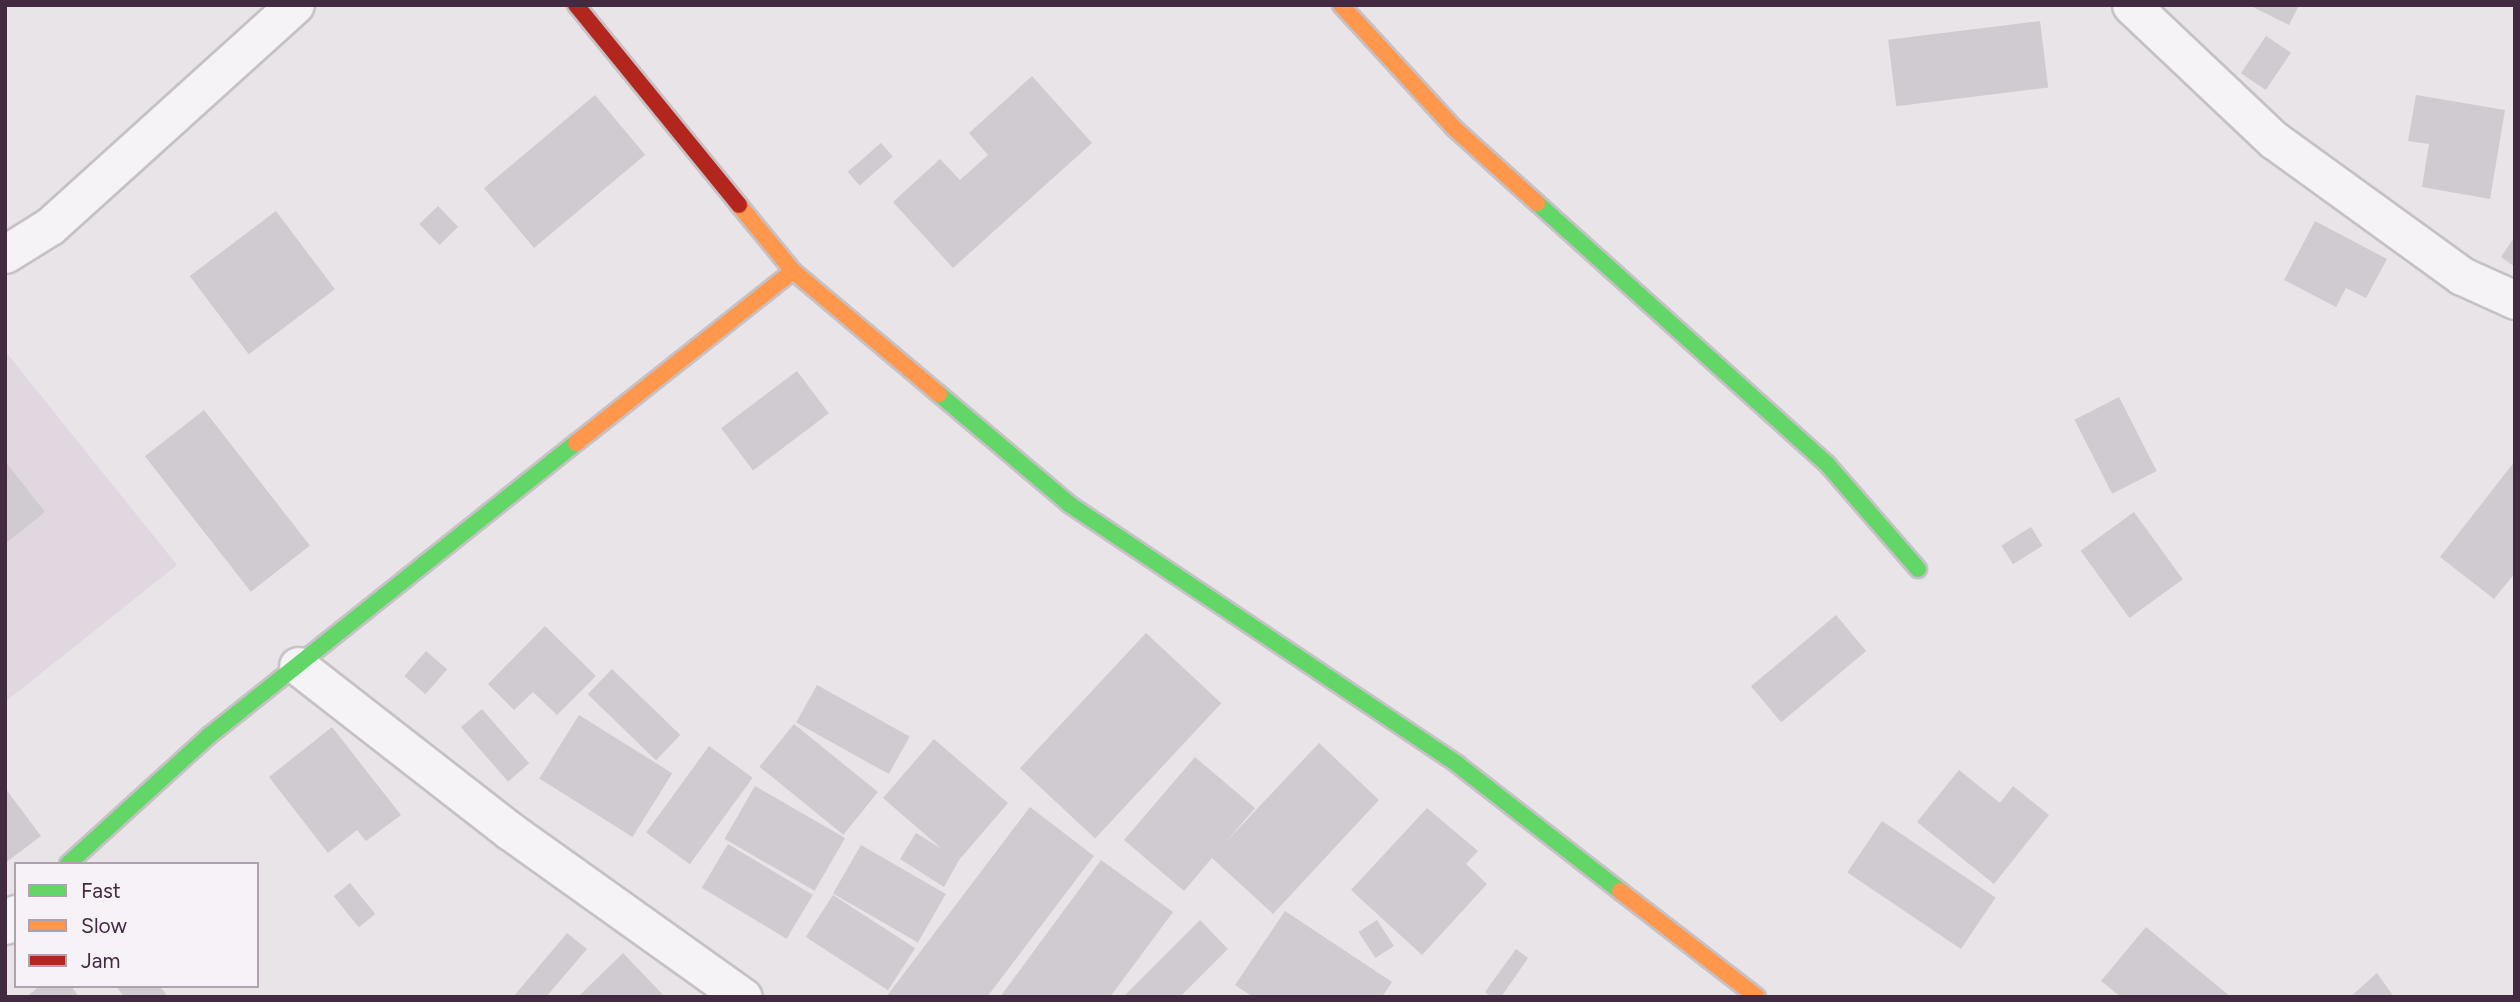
<!DOCTYPE html>
<style>
body{margin:0}
#map{position:relative;width:2520px;height:1002px;overflow:hidden;background:#e8e4e8;font-family:Figtree,sans-serif}
div>[style]{position:absolute}
.built>*{inset:0;background:#e0d7e0}
.building>*{inset:0;background:#d0cbd0;transform-origin:0 0}
.roads{filter:drop-shadow(2px 0 #c6c1c5) drop-shadow(-2px 0 #c6c1c5) drop-shadow(0 2px #c6c1c5) drop-shadow(0 -2px #c6c1c5)}
.street>*{height:37px;margin:-18.5px;padding:0 18.5px;transform-origin:18.5px;border-radius:18.5px;background:#f5f3f5}
.fast>*{height:16px;margin:-8px;padding:0 8px;transform-origin:8px;border-radius:8px;background:#63d668}
.slow>*{height:16px;margin:-8px;padding:0 8px;transform-origin:8px;border-radius:8px;background:#ff974d}
.jam>*{height:16px;margin:-8px;padding:0 8px;transform-origin:8px;border-radius:8px;background:#b3261e}
span{translate:-50% -50%;white-space:nowrap;text-align:center;line-height:1.15;-webkit-text-stroke:7px #f7f2f7;paint-order:stroke}
.frame{position:absolute;inset:0;border:7px solid #422b40;pointer-events:none}
.legend{position:absolute;left:14px;top:862px;width:245px;height:126px;box-sizing:border-box;background:#f7f2f7;border:2px solid #afa2ae;margin:0;padding:9px 12px;list-style:none;font-size:21px;color:#422b40}
.legend li{display:flex;align-items:center;gap:14px;height:35px}
.legend b{width:35px;border:2px solid #afa2ae}
</style>
<div id="map">
<div class="built">
<i style="clip-path:polygon(5px 351px,177px 565px,5px 702px)"></i>
</div>
<div class="building">
<i style="clip-path:polygon(2249px 5px,2299px 5px,2289px 25px)"></i>
<i style="left:2040px;top:21px;width:67px;height:153px;rotate:83deg"></i>
<i style="left:2266px;top:36px;width:30px;height:45px;rotate:34deg"></i>
<i style="clip-path:polygon(1032px 76px,1092px 143px,953px 268px,893px 202px,940px 159px,960px 180px,988px 155px,969px 133px)"></i>
<i style="left:595px;top:95px;width:78px;height:145px;rotate:50deg"></i>
<i style="clip-path:polygon(2416px 95px,2505px 110px,2490px 199px,2422px 187px,2429px 144px,2408px 141px)"></i>
<i style="left:881px;top:143px;width:18px;height:44px;rotate:49deg"></i>
<i style="left:438px;top:206px;width:29px;height:26px;rotate:46deg"></i>
<i style="left:276px;top:211px;width:98px;height:108px;rotate:53deg"></i>
<i style="clip-path:polygon(2315px 221px,2387px 259px,2366px 298px,2346px 288px,2336px 307px,2284px 280px)"></i>
<i style="clip-path:polygon(2515px 236px,2515px 267px,2501px 257px)"></i>
<i style="left:797px;top:371px;width:53px;height:95px;rotate:53deg"></i>
<i style="left:2119px;top:397px;width:83px;height:50px;rotate:63deg"></i>
<i style="left:204px;top:410px;width:172px;height:75px;rotate:52deg"></i>
<i style="clip-path:polygon(5px 461px,45px 512px,5px 544px)"></i>
<i style="clip-path:polygon(2515px 461px,2515px 573px,2494px 599px,2440px 557px)"></i>
<i style="left:2134px;top:512px;width:83px;height:66px;rotate:54deg"></i>
<i style="left:2031px;top:527px;width:22px;height:35px;rotate:58deg"></i>
<i style="left:1836px;top:615px;width:47px;height:111px;rotate:50deg"></i>
<i style="clip-path:polygon(545px 626px,596px 676px,557px 715px,533px 692px,514px 710px,488px 684px)"></i>
<i style="left:1146px;top:633px;width:103px;height:185px;rotate:43deg"></i>
<i style="left:426px;top:651px;width:28px;height:33px;rotate:41deg"></i>
<i style="left:612px;top:669px;width:95px;height:35px;rotate:44deg"></i>
<i style="left:817px;top:685px;width:106px;height:43px;rotate:29deg"></i>
<i style="left:482px;top:709px;width:72px;height:28px;rotate:49deg"></i>
<i style="left:579px;top:715px;width:110px;height:75px;rotate:32deg"></i>
<i style="left:794px;top:724px;width:108px;height:55px;rotate:39deg"></i>
<i style="clip-path:polygon(332px 727px,401px 815px,366px 841px,357px 830px,328px 853px,269px 777px)"></i>
<i style="clip-path:polygon(934px 739px,1008px 803px,959px 860px,944px 887px,900px 859px,916px 833px,942px 849px,883px 798px)"></i>
<i style="clip-path:polygon(1319px 743px,1379px 800px,1273px 914px,1212px 858px,1184px 891px,1124px 840px,1195px 757px,1255px 808px,1225px 843px)"></i>
<i style="left:709px;top:746px;width:54px;height:107px;rotate:36deg"></i>
<i style="clip-path:polygon(1959px 770px,2000px 803px,2013px 786px,2049px 815px,1994px 884px,1917px 822px)"></i>
<i style="left:755px;top:786px;width:104px;height:61px;rotate:30deg"></i>
<i style="clip-path:polygon(5px 788px,41px 836px,5px 863px)"></i>
<i style="clip-path:polygon(1030px 807px,1094px 856px,987px 997px,886px 997px)"></i>
<i style="clip-path:polygon(1427px 808px,1478px 851px,1466px 864px,1487px 884px,1422px 955px,1351px 890px)"></i>
<i style="left:1882px;top:821px;width:137px;height:62px;rotate:34deg"></i>
<i style="left:728px;top:844px;width:99px;height:51px;rotate:31deg"></i>
<i style="left:861px;top:845px;width:98px;height:56px;rotate:30deg"></i>
<i style="clip-path:polygon(1101px 860px,1173px 912px,1110px 997px,1000px 997px)"></i>
<i style="left:350px;top:883px;width:40px;height:21px;rotate:51deg"></i>
<i style="left:833px;top:895px;width:98px;height:50px;rotate:33deg"></i>
<i style="clip-path:polygon(1285px 911px,1392px 982px,1382px 997px,1253px 997px,1235px 985px)"></i>
<i style="clip-path:polygon(1200px 920px,1228px 949px,1180px 997px,1123px 997px)"></i>
<i style="left:1377px;top:920px;width:31px;height:22px;rotate:57deg"></i>
<i style="clip-path:polygon(2146px 927px,2231px 997px,2121px 997px,2101px 981px)"></i>
<i style="clip-path:polygon(567px 933px,587px 949px,546px 997px,513px 997px)"></i>
<i style="clip-path:polygon(1516px 949px,1528px 958px,1501px 997px,1492px 997px,1485px 992px)"></i>
<i style="clip-path:polygon(623px 953px,665px 997px,578px 997px)"></i>
<i style="clip-path:polygon(2377px 973px,2394px 997px,2350px 997px)"></i>
<i style="clip-path:polygon(40px 986px,71px 986px,79px 997px,26px 997px)"></i>
<i style="clip-path:polygon(116px 986px,160px 986px,168px 997px,124px 997px)"></i>
</div>
<div class="roads">
<div class="street">
<i style="left:2131px;top:5px;width:197px;rotate:43.4deg"></i>
<i style="left:2274px;top:140px;width:232px;rotate:35.9deg"></i>
<i style="left:2462px;top:276px;width:58px;rotate:24.4deg"></i>
<i style="left:5px;top:254px;width:53px;rotate:-31.9deg"></i>
<i style="left:50px;top:226px;width:330px;rotate:-42.1deg"></i>
<i style="left:298px;top:666px;width:269px;rotate:37.9deg"></i>
<i style="left:510px;top:831px;width:286px;rotate:35.5deg"></i>
<i style="left:5px;top:925px;width:16px;rotate:-45deg"></i>
</div>
<div class="fast">
<i style="left:1537px;top:203px;width:390px;rotate:42deg"></i>
<i style="left:1827px;top:464px;width:139px;rotate:49.1deg"></i>
<i style="left:939px;top:394px;width:170px;rotate:40.2deg"></i>
<i style="left:1069px;top:504px;width:467px;rotate:33.8deg"></i>
<i style="left:1457px;top:764px;width:207px;rotate:37.9deg"></i>
<i style="left:68px;top:864px;width:192px;rotate:-42.3deg"></i>
<i style="left:210px;top:735px;width:468px;rotate:-38.6deg"></i>
</div>
<div class="slow">
<i style="left:1341px;top:5px;width:167px;rotate:47.4deg"></i>
<i style="left:1454px;top:128px;width:112px;rotate:42.1deg"></i>
<i style="left:739px;top:205px;width:85px;rotate:50.7deg"></i>
<i style="left:793px;top:271px;width:191px;rotate:40.1deg"></i>
<i style="left:576px;top:443px;width:277px;rotate:-38.4deg"></i>
<i style="left:1620px;top:891px;width:173px;rotate:37.7deg"></i>
</div>
<div class="jam">
<i style="left:576px;top:5px;width:258px;rotate:50.8deg"></i>
</div>
</div>
<div class="frame"></div>
<ul class="legend">
<li><b style="height:9px;background:#63d668"></b>Fast</li>
<li><b style="height:9px;background:#ff974d"></b>Slow</li>
<li><b style="height:9px;background:#b3261e"></b>Jam</li>
</ul>
</div>
